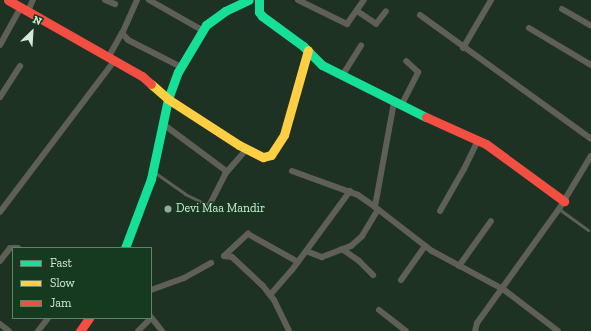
<!DOCTYPE html>
<style>
body{margin:0}
#map{position:relative;width:591px;height:331px;overflow:hidden;background:#1e3224;font-family:"Zilla Slab",serif}
div>[style]{position:absolute}
.lane>*{height:3px;margin:-1.5px;padding:0 1.5px;transform-origin:1.5px;border-radius:1.5px;background:#5f5f58}
.street>*{height:6px;margin:-3px;padding:0 3px;transform-origin:3px;border-radius:3px;background:#5f5f58}
.fast>*{height:9px;margin:-4.5px;padding:0 4.5px;transform-origin:4.5px;border-radius:4.5px;background:#16e098}
.slow>*{height:9px;margin:-4.5px;padding:0 4.5px;transform-origin:4.5px;border-radius:4.5px;background:#ffcf43}
.jam>*{height:9px;margin:-4.5px;padding:0 4.5px;transform-origin:4.5px;border-radius:4.5px;background:#f24e42}
.dots>*{width:11px;height:11px;translate:-50% -50%;box-sizing:border-box;border:2px solid #163a20;border-radius:50%}
span{translate:-50% -50%;white-space:nowrap;text-align:center;line-height:1.15;-webkit-text-stroke:3px #163a20;paint-order:stroke}
.poi-label{font-size:12px;color:#d6ead9}
.left{translate:0 -50%;text-align:left}
.legend{position:absolute;left:12px;top:247px;width:140px;height:72px;box-sizing:border-box;background:#163a20;border:1px solid #63806a;margin:0;padding:5px 7px;list-style:none;font-size:12px;color:#d6ead9}
.legend li{display:flex;align-items:center;gap:8px;height:20px}
.legend b{width:20px;border:1px solid #63806a}
.north{position:absolute;left:12px;top:12px;width:40px;height:40px;-webkit-text-stroke:3px #163a20;paint-order:stroke;rotate:25deg;font-size:11px;font-weight:700;line-height:16px;text-align:center;color:#d6ead9}
.north::after{content:'';display:block;margin:auto;width:14px;height:18px;background:#d6ead9;clip-path:polygon(50% 0,100% 100%,50% 72%,0 100%)}
</style>
<div id="map">
<div class="lane">
<i style="left:154px;top:172px;width:38px;rotate:35deg"></i>
<i style="left:185px;top:194px;width:30px;rotate:26deg"></i>
<i style="left:559px;top:209px;width:36px;rotate:36deg"></i>
</div>
<div class="street">
<i style="left:105px;top:0;width:11px;rotate:22deg"></i>
<i style="left:137px;top:0;width:36px;rotate:114deg"></i>
<i style="left:122px;top:33px;width:9px;rotate:49deg"></i>
<i style="left:128px;top:40px;width:59px;rotate:27deg"></i>
<i style="left:149px;top:0;width:61px;rotate:29.5deg"></i>
<i style="left:298px;top:0;width:55px;rotate:26.1deg"></i>
<i style="left:347px;top:24px;width:29px;rotate:-55deg"></i>
<i style="left:562px;top:9px;width:34px;rotate:30deg"></i>
<i style="left:28px;top:11px;width:12px;rotate:-66deg"></i>
<i style="left:357px;top:11px;width:23px;rotate:34deg"></i>
<i style="left:376px;top:24px;width:16px;rotate:-52deg"></i>
<i style="left:420px;top:15px;width:211px;rotate:35.9deg"></i>
<i style="left:529px;top:28px;width:72px;rotate:30.8deg"></i>
<i style="left:0;top:45px;width:43px;rotate:-61.1deg"></i>
<i style="left:463px;top:48px;width:56px;rotate:-59.7deg"></i>
<i style="left:108px;top:58px;width:29px;rotate:-61deg"></i>
<i style="left:342px;top:76px;width:36px;rotate:-58deg"></i>
<i style="left:0;top:97px;width:37px;rotate:-57deg"></i>
<i style="left:394px;top:102px;width:107px;rotate:100.3deg"></i>
<i style="left:375px;top:207px;width:72px;rotate:37.7deg"></i>
<i style="left:432px;top:251px;width:81px;rotate:28.2deg"></i>
<i style="left:503px;top:289px;width:69px;rotate:37.4deg"></i>
<i style="left:401px;top:106px;width:38px;rotate:-63deg"></i>
<i style="left:418px;top:72px;width:16px;rotate:-137deg"></i>
<i style="left:163px;top:124px;width:79px;rotate:36.7deg"></i>
<i style="left:292px;top:171px;width:70px;rotate:20deg"></i>
<i style="left:358px;top:195px;width:21px;rotate:35deg"></i>
<i style="left:209px;top:206px;width:36px;rotate:-63deg"></i>
<i style="left:225px;top:174px;width:32px;rotate:-49deg"></i>
<i style="left:440px;top:211px;width:48px;rotate:-60.3deg"></i>
<i style="left:464px;top:169px;width:32px;rotate:-64deg"></i>
<i style="left:0;top:212px;width:189px;rotate:-52.9deg"></i>
<i style="left:342px;top:249px;width:21px;rotate:35deg"></i>
<i style="left:359px;top:261px;width:20px;rotate:45deg"></i>
<i style="left:306px;top:251px;width:17px;rotate:21deg"></i>
<i style="left:322px;top:257px;width:31px;rotate:-21deg"></i>
<i style="left:351px;top:246px;width:15px;rotate:-42deg"></i>
<i style="left:362px;top:236px;width:31px;rotate:-59deg"></i>
<i style="left:224px;top:256px;width:8px;rotate:7deg"></i>
<i style="left:232px;top:257px;width:42px;rotate:43.1deg"></i>
<i style="left:263px;top:286px;width:18px;rotate:52deg"></i>
<i style="left:274px;top:300px;width:34px;rotate:64deg"></i>
<i style="left:224px;top:256px;width:33px;rotate:-43deg"></i>
<i style="left:248px;top:234px;width:57px;rotate:29.2deg"></i>
<i style="left:0;top:261px;width:16px;rotate:-52deg"></i>
<i style="left:10px;top:248px;width:8px"></i>
<i style="left:459px;top:266px;width:55px;rotate:-54.6deg"></i>
<i style="left:401px;top:280px;width:42px;rotate:-54.8deg"></i>
<i style="left:151px;top:290px;width:35px;rotate:-20deg"></i>
<i style="left:184px;top:278px;width:31px;rotate:-29deg"></i>
<i style="left:270px;top:295px;width:33px;rotate:-49deg"></i>
<i style="left:292px;top:270px;width:98px;rotate:-53.7deg"></i>
<i style="left:379px;top:310px;width:34px;rotate:38deg"></i>
<i style="left:151px;top:317px;width:18px;rotate:52deg"></i>
<i style="left:0;top:324px;width:11px;rotate:38deg"></i>
<i style="left:38px;top:331px;width:16px;rotate:-52deg"></i>
<i style="left:138px;top:331px;width:18px;rotate:-45deg"></i>
<i style="left:475px;top:331px;width:8px;rotate:-76deg"></i>
<i style="left:477px;top:323px;width:140px;rotate:-54.3deg"></i>
<i style="left:559px;top:209px;width:62px;rotate:-58.9deg"></i>
</div>
<div class="fast">
<i style="left:259px;top:0;width:12px;rotate:90deg"></i>
<i style="left:259px;top:12px;width:5px;rotate:53deg"></i>
<i style="left:262px;top:16px;width:51px;rotate:36.2deg"></i>
<i style="left:303px;top:46px;width:27px;rotate:45deg"></i>
<i style="left:322px;top:65px;width:116px;rotate:26.6deg"></i>
<i style="left:125px;top:248px;width:74px;rotate:-69.4deg"></i>
<i style="left:151px;top:179px;width:82px;rotate:-78deg"></i>
<i style="left:168px;top:99px;width:29px;rotate:-70deg"></i>
<i style="left:178px;top:72px;width:55px;rotate:-59.2deg"></i>
<i style="left:206px;top:25px;width:24px;rotate:-36deg"></i>
<i style="left:225px;top:11px;width:26px;rotate:-25deg"></i>
</div>
<div class="slow">
<i style="left:151px;top:84px;width:23px;rotate:41deg"></i>
<i style="left:168px;top:99px;width:85px;rotate:32.9deg"></i>
<i style="left:239px;top:145px;width:27px;rotate:27deg"></i>
<i style="left:263px;top:157px;width:8px;rotate:-14deg"></i>
<i style="left:271px;top:155px;width:24px;rotate:-57deg"></i>
<i style="left:284px;top:135px;width:88px;rotate:-74.2deg"></i>
</div>
<div class="jam">
<i style="left:8px;top:0;width:154px;rotate:29.6deg"></i>
<i style="left:142px;top:76px;width:12px;rotate:42deg"></i>
<i style="left:426px;top:117px;width:66px;rotate:24.2deg"></i>
<i style="left:486px;top:144px;width:97px;rotate:36.2deg"></i>
<i style="left:80px;top:331px;width:16px;rotate:-55deg"></i>
</div>
<div class="dots">
<i style="left:168px;top:209px;background:#96aa9a"></i>
</div>
<div class="poi-label">
<span class="left" style="left:176px;top:209px">Devi Maa Mandir</span>
</div>
<ul class="legend">
<li><b style="height:5px;background:#16e098"></b>Fast</li>
<li><b style="height:5px;background:#ffcf43"></b>Slow</li>
<li><b style="height:5px;background:#f24e42"></b>Jam</li>
</ul>
<div class="north">N</div>
</div>
